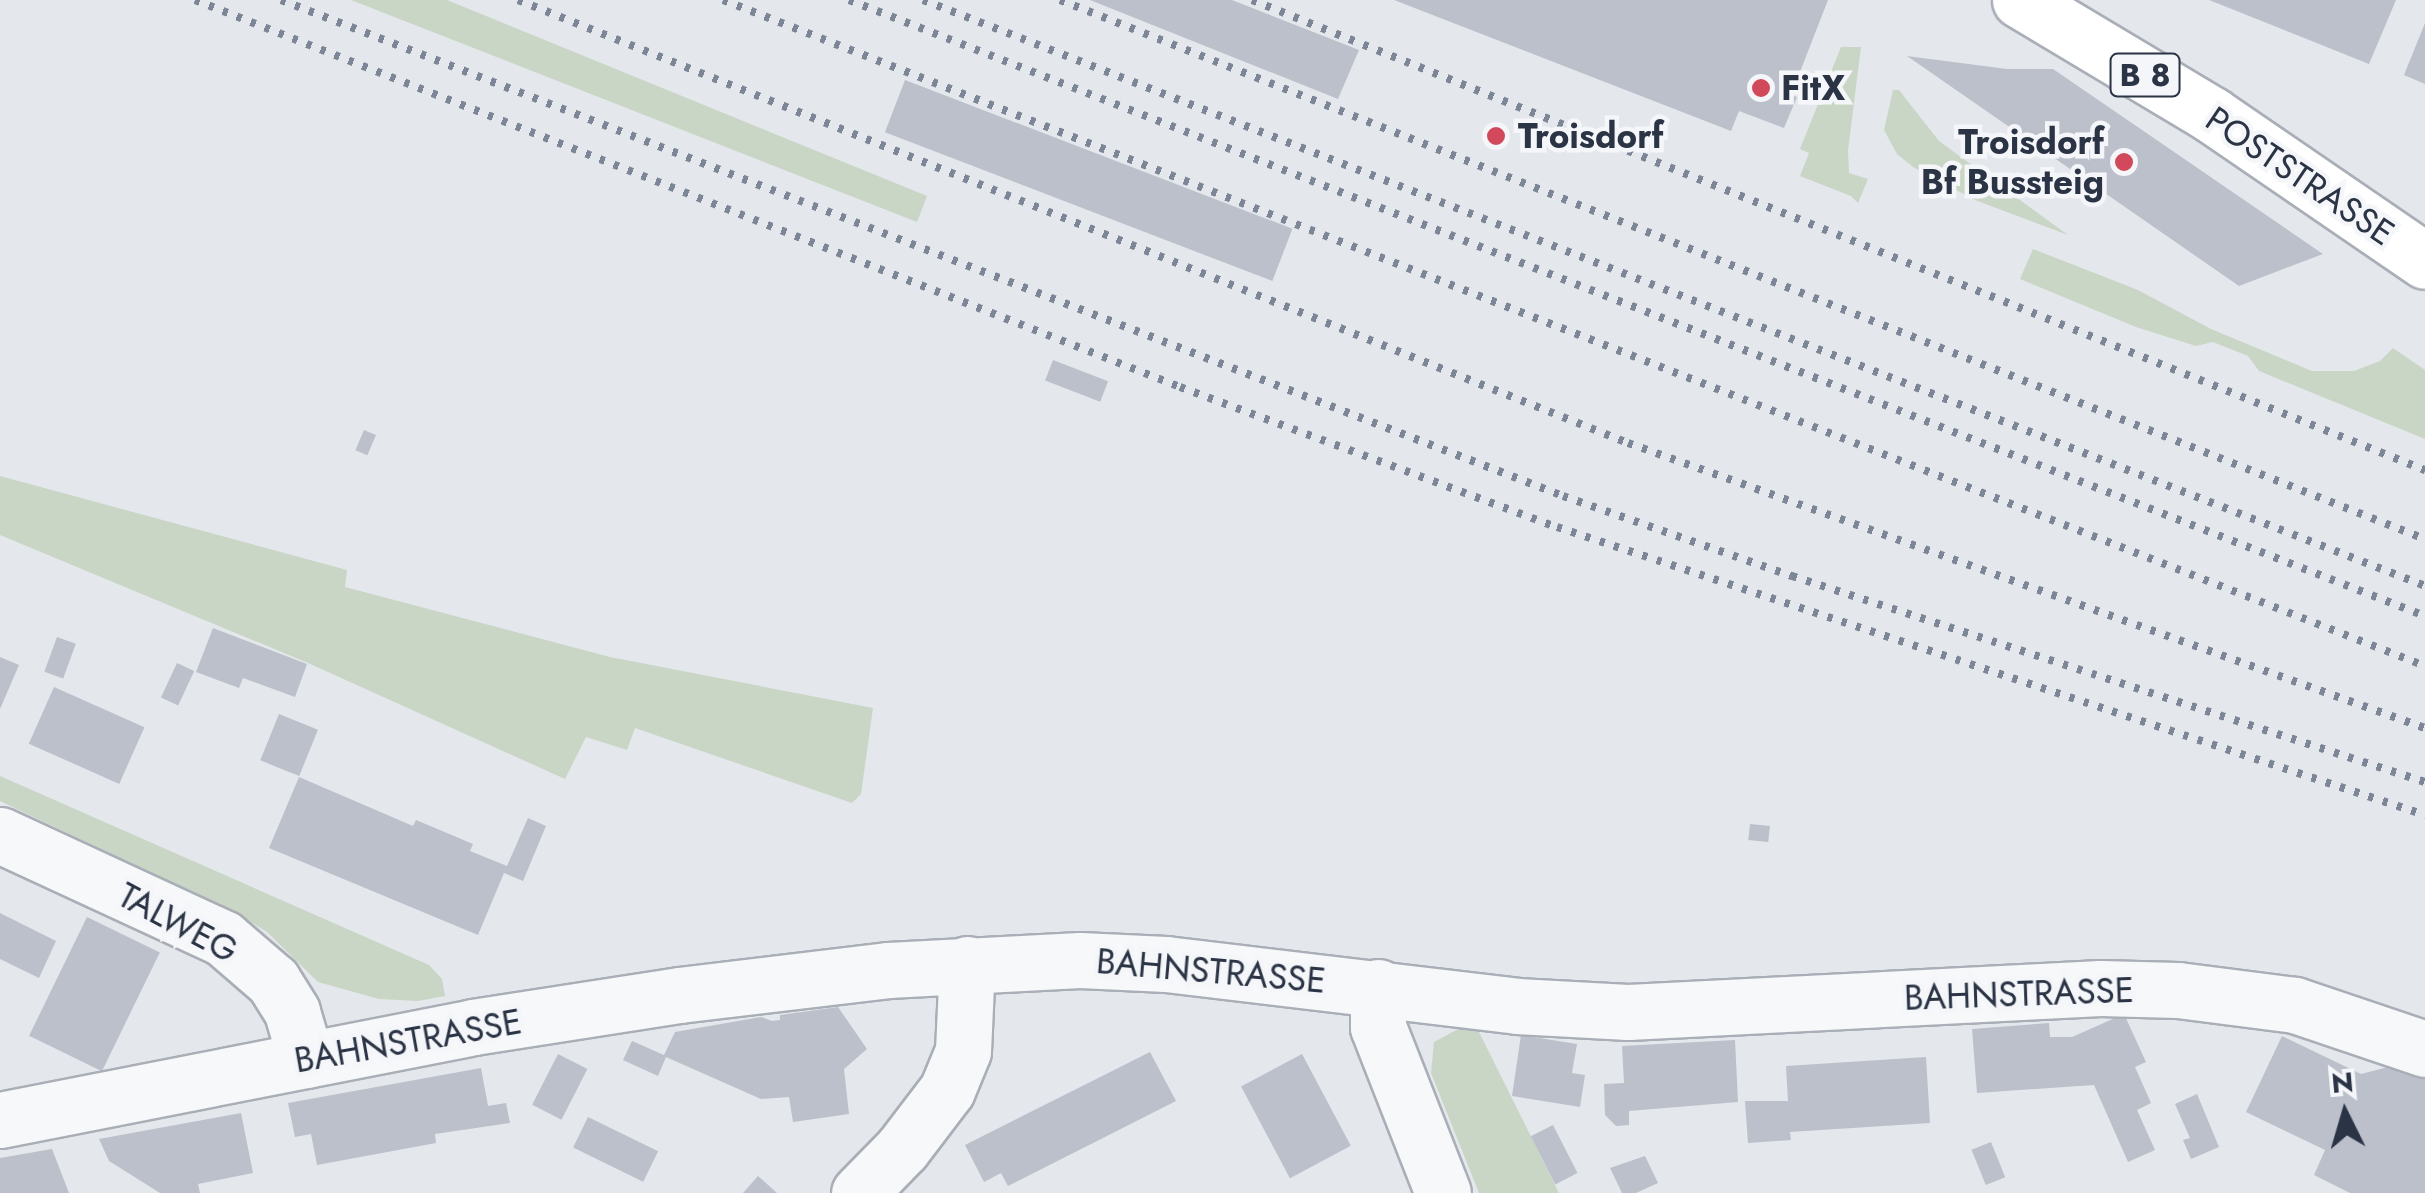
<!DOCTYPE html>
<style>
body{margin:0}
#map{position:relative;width:2425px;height:1193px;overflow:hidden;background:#e4e7ec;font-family:Jost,sans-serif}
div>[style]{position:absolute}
.green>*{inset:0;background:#c9d6c5}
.building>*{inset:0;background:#bbc0ca;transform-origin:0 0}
.roads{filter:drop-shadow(2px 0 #a9aeb7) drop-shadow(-2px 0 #a9aeb7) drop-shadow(0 2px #a9aeb7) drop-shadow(0 -2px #a9aeb7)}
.minor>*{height:55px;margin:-27.5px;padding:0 27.5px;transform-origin:27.5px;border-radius:27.5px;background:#f7f8fa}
.major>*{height:55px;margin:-27.5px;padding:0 27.5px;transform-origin:27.5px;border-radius:27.5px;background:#fff}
.rail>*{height:8px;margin-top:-4px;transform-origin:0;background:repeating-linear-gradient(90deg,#7d8696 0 5px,transparent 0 15px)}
.dots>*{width:28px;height:28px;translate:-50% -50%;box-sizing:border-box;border:5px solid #f4f6f9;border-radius:50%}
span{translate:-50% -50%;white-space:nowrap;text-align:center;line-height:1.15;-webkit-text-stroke:9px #f4f6f9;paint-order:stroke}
.shield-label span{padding:2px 8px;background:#f4f6f9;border:2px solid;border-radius:8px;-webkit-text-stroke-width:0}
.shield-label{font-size:32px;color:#2b3445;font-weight:700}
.poi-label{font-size:35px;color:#2b3445;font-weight:700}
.left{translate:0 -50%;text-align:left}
.right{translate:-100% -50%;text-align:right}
.street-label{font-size:35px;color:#2b3445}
.north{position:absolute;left:2295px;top:1063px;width:100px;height:100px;-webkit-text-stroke:8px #f4f6f9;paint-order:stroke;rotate:355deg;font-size:28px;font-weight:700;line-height:40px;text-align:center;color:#2b3445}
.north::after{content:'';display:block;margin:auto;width:35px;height:45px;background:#2b3445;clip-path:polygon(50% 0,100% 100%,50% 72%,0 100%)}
</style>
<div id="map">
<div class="green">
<i style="clip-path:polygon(351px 0,447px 0,927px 196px,917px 222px)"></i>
<i style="clip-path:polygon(1841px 47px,1861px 47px,1848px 151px,1849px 173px,1868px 179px,1858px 203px,1851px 196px,1800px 176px,1809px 153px,1800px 149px)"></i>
<i style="clip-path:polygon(1893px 90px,1899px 90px,1939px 141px,2068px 235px,1975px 200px,1913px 167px,1897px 154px,1884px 130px)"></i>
<i style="clip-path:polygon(2033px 249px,2138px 290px,2211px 329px,2312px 371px,2354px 371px,2380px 361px,2393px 348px,2425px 370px,2425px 439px,2259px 371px,2248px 356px,2213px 342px,2196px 346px,2136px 327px,2020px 279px)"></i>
<i style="clip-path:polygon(0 476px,347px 570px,345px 587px,610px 657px,873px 708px,861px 794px,852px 803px,635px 728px,627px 750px,586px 737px,565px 779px,308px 663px,0 535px)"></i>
<i style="clip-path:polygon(0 776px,429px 965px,442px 979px,445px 996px,418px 1001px,379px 999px,318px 982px,267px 932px,234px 912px,0 801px)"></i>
<i style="clip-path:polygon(1460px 1028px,1478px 1030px,1559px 1193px,1479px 1193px,1431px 1073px,1434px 1042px)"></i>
</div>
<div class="building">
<i style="clip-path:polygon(1090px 0,1232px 0,1359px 50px,1338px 99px)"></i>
<i style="clip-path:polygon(1394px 0,1828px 0,1791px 95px,1797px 97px,1784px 128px,1739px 111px,1731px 131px)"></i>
<i style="clip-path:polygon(2209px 0,2396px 0,2369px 64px)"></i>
<i style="clip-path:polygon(2425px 23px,2425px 84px,2404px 75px)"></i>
<i style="clip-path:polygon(1907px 56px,2007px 69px,2053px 69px,2323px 254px,2239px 286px)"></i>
<i style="left:905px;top:80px;width:415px;height:56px;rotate:21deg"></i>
<i style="left:1053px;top:360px;width:59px;height:22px;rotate:21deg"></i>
<i style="left:364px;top:430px;width:13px;height:22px;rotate:23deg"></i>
<i style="clip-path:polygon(213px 628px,307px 664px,295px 697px,243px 678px,239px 688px,196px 672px)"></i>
<i style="left:57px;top:637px;width:20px;height:37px;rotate:20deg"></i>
<i style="clip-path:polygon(0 657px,19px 665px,0 709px)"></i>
<i style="left:177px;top:663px;width:19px;height:38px;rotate:25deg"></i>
<i style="left:54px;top:687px;width:99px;height:62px;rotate:24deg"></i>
<i style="left:279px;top:714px;width:42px;height:50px;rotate:22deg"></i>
<i style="clip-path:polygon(299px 777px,413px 826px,416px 820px,473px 844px,470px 851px,507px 866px,528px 818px,546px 826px,523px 881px,504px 873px,478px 935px,269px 848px)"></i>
<i style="left:1750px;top:824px;width:20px;height:16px;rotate:6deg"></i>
<i style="clip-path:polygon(0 913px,56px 941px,39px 978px,0 959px)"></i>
<i style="left:87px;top:917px;width:81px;height:132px;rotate:26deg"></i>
<i style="clip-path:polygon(838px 1007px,867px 1049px,844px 1069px,849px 1114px,793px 1122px,789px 1097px,761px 1099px,666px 1057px,658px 1076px,623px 1060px,632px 1041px,664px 1055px,675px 1032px,761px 1017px,772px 1021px,780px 1020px,780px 1015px)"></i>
<i style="clip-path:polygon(2124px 1014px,2146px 1062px,2135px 1067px,2151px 1103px,2137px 1110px,2155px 1150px,2128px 1162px,2094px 1085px,1977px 1093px,1972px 1029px,2049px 1023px,2050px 1037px,2072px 1037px)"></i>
<i style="clip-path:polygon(1521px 1035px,1577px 1044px,1572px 1073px,1585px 1075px,1580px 1107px,1512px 1096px)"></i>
<i style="clip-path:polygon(2282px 1036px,2361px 1074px,2392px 1066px,2425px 1076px,2425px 1193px,2350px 1193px,2314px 1175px,2325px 1150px,2246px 1112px)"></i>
<i style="clip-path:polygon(1735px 1040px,1738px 1102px,1629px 1111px,1629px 1125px,1616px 1126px,1605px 1115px,1604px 1084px,1624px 1083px,1622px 1046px)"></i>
<i style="clip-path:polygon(1150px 1052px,1176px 1101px,1008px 1186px,1001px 1173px,984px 1182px,965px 1145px)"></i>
<i style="left:558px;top:1054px;width:33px;height:57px;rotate:27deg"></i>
<i style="left:1302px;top:1054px;width:104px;height:69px;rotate:62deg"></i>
<i style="clip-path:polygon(1926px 1057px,1930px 1123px,1790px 1132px,1791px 1140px,1748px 1143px,1745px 1101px,1788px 1101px,1786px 1066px)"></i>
<i style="clip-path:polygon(481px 1068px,488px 1106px,506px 1103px,510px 1123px,435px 1134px,436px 1143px,317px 1165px,311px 1134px,295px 1137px,288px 1103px)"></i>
<i style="clip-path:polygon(2197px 1094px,2219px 1147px,2191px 1159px,2183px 1140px,2190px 1138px,2175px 1104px)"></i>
<i style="clip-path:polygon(241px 1113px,253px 1173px,198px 1184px,200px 1193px,160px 1193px,109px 1161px,99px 1139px)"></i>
<i style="left:588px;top:1117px;width:78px;height:34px;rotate:26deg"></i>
<i style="left:1553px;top:1125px;width:54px;height:25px;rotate:63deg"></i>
<i style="left:1991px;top:1142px;width:38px;height:21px;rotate:68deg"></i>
<i style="clip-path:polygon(52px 1149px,69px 1193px,0 1193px,0 1158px)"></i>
<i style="clip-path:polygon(1645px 1156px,1658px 1183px,1636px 1193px,1622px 1193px,1610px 1168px)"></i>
<i style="clip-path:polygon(758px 1176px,777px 1193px,743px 1193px)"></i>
</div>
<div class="roads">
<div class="minor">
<i style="left:0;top:835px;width:246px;rotate:24.8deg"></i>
<i style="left:223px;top:938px;width:66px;rotate:40.7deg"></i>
<i style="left:273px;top:981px;width:36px;rotate:58deg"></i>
<i style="left:292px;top:1012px;width:50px;rotate:73.7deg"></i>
<i style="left:1378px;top:987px;width:40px;rotate:90deg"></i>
<i style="left:1378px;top:1027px;width:178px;rotate:68.6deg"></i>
<i style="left:0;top:1120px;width:482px;rotate:-11.1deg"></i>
<i style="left:473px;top:1027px;width:208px;rotate:-8.8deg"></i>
<i style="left:679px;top:995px;width:210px;rotate:-6.8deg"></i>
<i style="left:888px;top:970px;width:192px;rotate:-3deg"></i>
<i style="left:1080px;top:960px;width:86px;rotate:2.7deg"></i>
<i style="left:1166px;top:964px;width:354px;rotate:6.8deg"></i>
<i style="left:1517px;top:1006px;width:111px;rotate:3.1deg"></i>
<i style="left:1628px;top:1012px;width:473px;rotate:-2.9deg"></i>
<i style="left:2100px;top:988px;width:78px;rotate:1.5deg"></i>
<i style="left:2178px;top:990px;width:118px;rotate:7.3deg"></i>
<i style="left:2295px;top:1005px;width:137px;rotate:18.7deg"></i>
<i style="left:859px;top:1193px;width:62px;rotate:-45.7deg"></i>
<i style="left:902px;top:1149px;width:74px;rotate:-52.7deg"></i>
<i style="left:947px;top:1090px;width:42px;rotate:-67.7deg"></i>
<i style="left:963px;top:1051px;width:87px;rotate:-87.4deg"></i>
</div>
<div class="major">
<i style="left:2020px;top:0;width:224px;rotate:30.9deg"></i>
<i style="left:2212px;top:115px;width:258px;rotate:34.4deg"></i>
</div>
</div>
<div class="rail">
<i style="left:195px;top:0;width:1058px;rotate:21.45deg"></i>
<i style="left:1180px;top:387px;width:402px;rotate:20.4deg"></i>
<i style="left:1557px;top:527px;width:915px;rotate:18.36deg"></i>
<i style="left:281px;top:0;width:1375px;rotate:21.15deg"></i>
<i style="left:1563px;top:496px;width:243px;rotate:19.3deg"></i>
<i style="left:1792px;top:576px;width:666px;rotate:18.03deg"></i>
<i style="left:518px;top:0;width:1195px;rotate:21.76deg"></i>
<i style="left:1628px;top:443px;width:846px;rotate:19.68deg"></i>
<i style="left:723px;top:0;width:1828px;rotate:21.37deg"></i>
<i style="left:849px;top:0;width:1692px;rotate:21.35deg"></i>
<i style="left:923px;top:0;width:1612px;rotate:21.31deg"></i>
<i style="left:1060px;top:0;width:1468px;rotate:21.55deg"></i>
<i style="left:1252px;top:0;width:1264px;rotate:21.84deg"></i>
</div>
<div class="dots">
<i style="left:1761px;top:88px;background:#d1495b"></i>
<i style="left:1496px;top:136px;background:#d1495b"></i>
<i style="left:2124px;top:162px;background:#d1495b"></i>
</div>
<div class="shield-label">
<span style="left:2145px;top:75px">B 8</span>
</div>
<div class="poi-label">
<span class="left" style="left:1781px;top:88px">FitX</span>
<span class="left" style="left:1518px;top:136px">Troisdorf</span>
<span class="right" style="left:2104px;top:162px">Troisdorf<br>Bf Bussteig</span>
</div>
<div class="street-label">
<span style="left:2300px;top:176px;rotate:34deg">POSTSTRASSE</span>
<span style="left:178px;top:923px;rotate:28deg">TALWEG</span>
<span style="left:1211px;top:971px;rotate:5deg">BAHNSTRASSE</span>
<span style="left:2019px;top:994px;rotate:-2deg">BAHNSTRASSE</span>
<span style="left:408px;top:1041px;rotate:-10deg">BAHNSTRASSE</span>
</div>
<div class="north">N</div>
</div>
